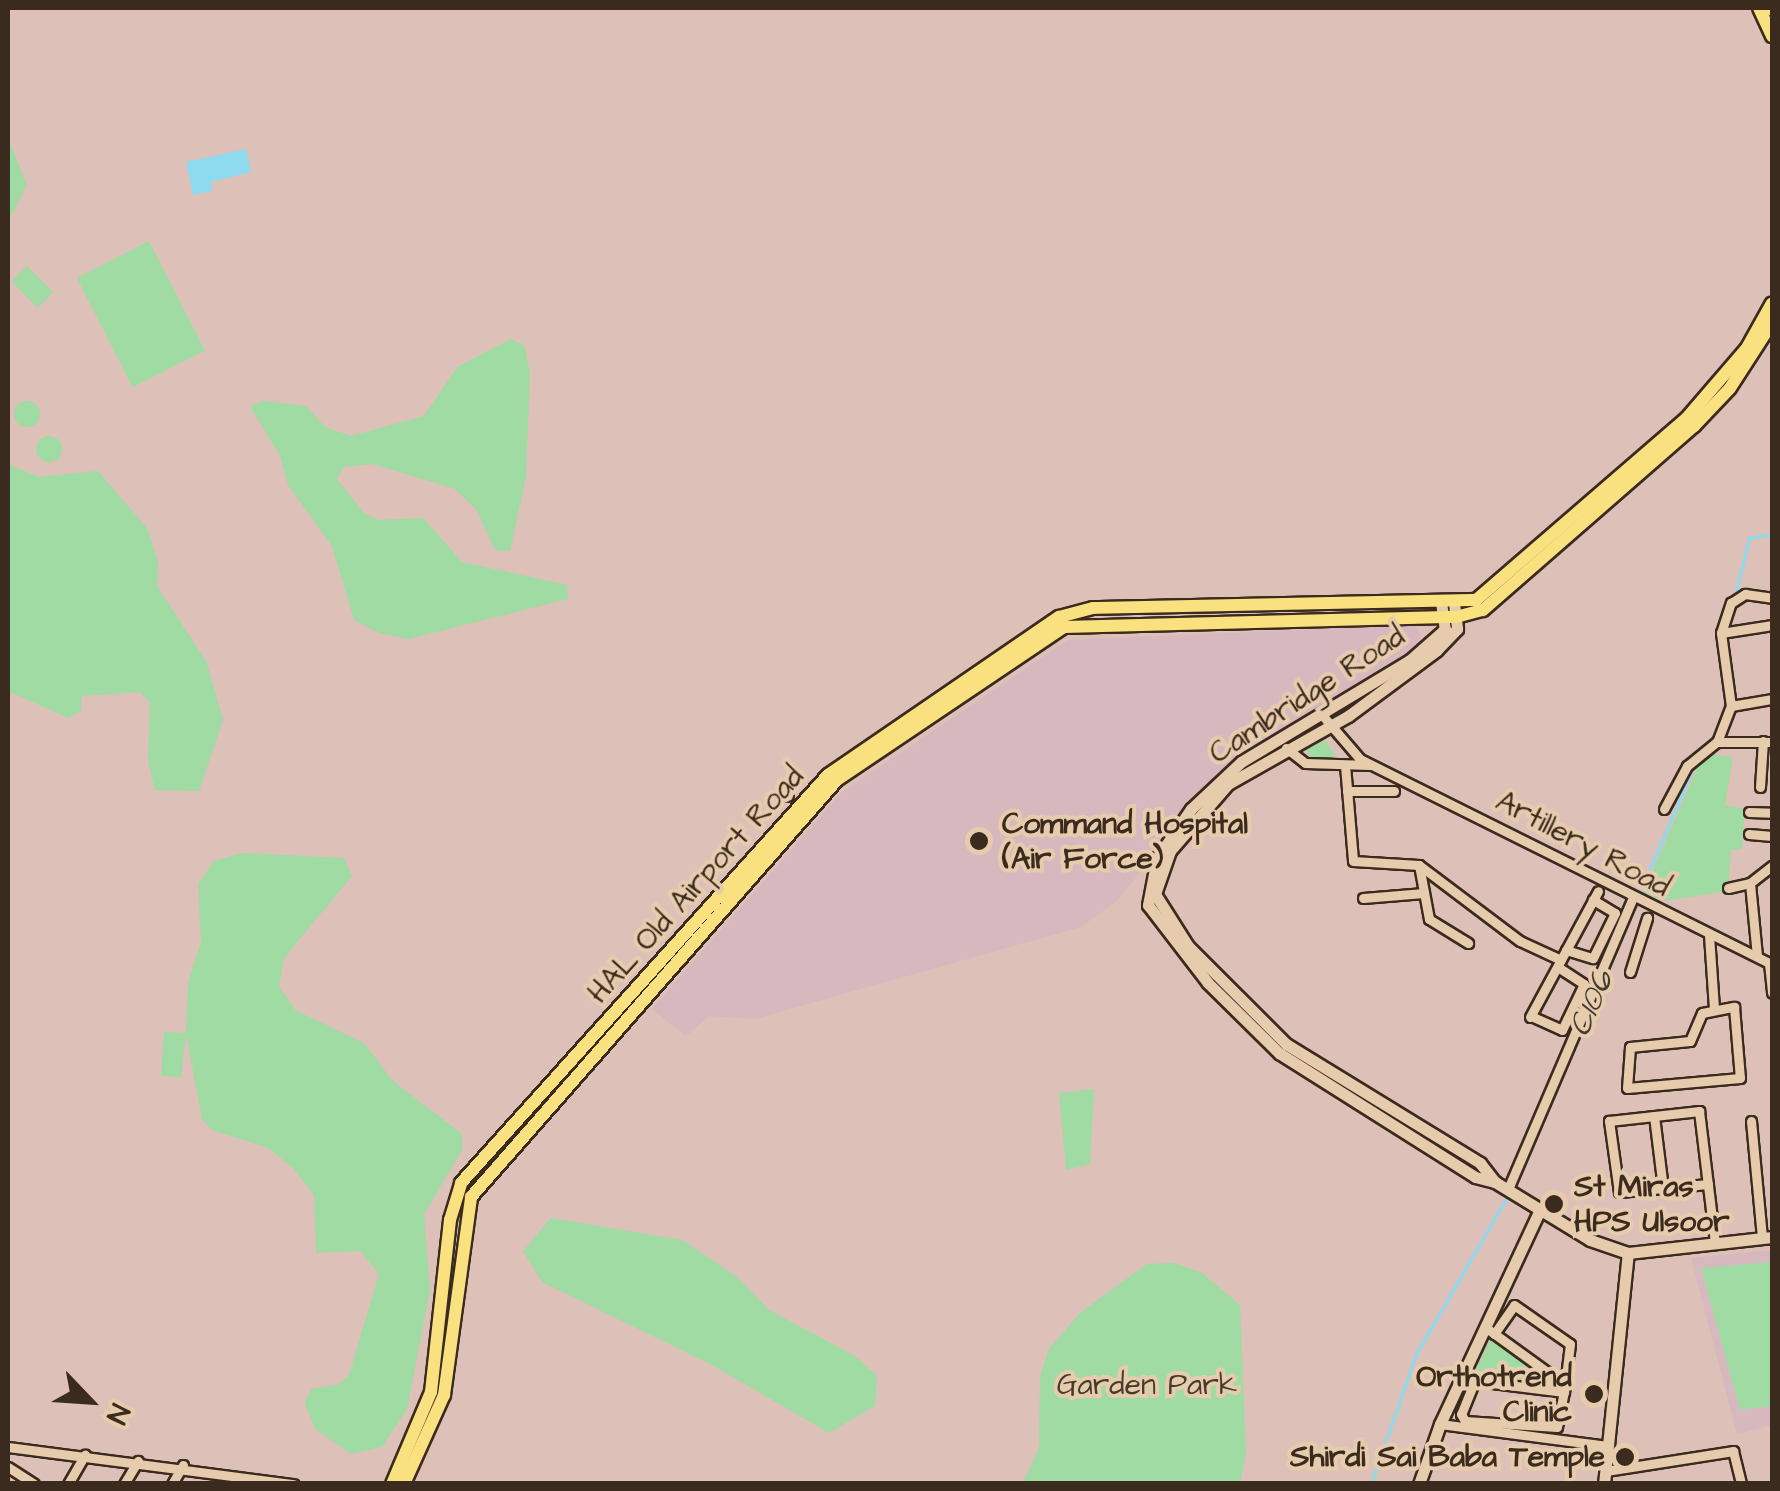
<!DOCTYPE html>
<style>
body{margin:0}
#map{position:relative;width:1780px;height:1491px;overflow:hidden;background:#ddc0b7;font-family:"Architects Daughter",sans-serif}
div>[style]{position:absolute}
.built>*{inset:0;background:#d7b8be}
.green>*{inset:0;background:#9fdba3;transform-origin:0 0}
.round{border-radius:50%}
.water>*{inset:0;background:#8edaef}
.stream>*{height:2.5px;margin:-1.25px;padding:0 1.25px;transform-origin:1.25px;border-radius:1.25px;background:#8edaef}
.roads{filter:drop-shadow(2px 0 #3b2a1e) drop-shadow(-2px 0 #3b2a1e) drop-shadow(0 2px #3b2a1e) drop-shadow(0 -2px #3b2a1e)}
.street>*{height:9px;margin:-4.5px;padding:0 4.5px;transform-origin:4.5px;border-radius:4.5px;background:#e6ccad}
.secondary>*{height:11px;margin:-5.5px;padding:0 5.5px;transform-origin:5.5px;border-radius:5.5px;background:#e6ccad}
.primary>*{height:12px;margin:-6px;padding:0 6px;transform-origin:6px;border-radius:6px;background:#fae180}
.dots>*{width:28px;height:28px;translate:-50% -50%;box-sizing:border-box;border:5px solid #e6ccad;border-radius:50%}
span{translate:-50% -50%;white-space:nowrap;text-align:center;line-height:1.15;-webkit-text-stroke:8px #e6ccad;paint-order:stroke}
.street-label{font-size:30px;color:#3b2a1e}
.poi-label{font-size:30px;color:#3b2a1e;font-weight:700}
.left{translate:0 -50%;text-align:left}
.right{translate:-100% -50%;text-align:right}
.park-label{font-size:30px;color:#453c2b}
.water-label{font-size:32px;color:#433c33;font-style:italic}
.frame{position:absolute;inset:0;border:10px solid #3b2a1e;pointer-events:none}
.north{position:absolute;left:40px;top:1351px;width:100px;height:100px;-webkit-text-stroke:8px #e6ccad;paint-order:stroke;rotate:115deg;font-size:28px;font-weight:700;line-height:40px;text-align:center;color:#3b2a1e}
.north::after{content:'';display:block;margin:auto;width:35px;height:45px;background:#3b2a1e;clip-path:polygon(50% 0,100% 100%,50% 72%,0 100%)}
</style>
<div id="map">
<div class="built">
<i style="clip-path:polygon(1415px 625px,1421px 635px,1413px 652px,1218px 774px,1118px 900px,1081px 927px,755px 1019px,709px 1016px,686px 1036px,652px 1009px,841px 793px,1068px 640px)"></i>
<i style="clip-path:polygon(1772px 1250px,1772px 1425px,1737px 1434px,1691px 1258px)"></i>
</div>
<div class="green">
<i style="clip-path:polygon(8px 138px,27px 185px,8px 222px)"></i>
<i style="left:149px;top:241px;width:123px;height:81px;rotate:63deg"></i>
<i style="left:27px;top:266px;width:37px;height:22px;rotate:45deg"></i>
<i style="clip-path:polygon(511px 339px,524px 345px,530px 373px,526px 477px,510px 551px,495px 550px,476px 509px,455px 489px,373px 464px,344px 467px,337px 479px,364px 513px,379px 520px,423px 518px,462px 562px,567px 585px,568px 599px,409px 639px,379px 633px,354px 620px,332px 546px,288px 485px,280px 456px,250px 406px,263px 401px,306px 406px,325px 427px,351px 436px,424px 416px,457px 367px)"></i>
<i class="round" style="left:14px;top:401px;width:26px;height:26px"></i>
<i class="round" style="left:36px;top:436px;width:26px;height:26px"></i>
<i style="clip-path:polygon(8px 464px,39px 477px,98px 471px,147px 528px,158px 561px,157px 586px,207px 663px,223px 720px,199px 791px,155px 790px,148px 761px,150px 702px,140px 692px,82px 696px,81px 711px,68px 718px,8px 691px)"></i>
<i style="clip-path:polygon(1319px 732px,1336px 756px,1313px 761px,1301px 741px)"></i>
<i style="clip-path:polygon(1715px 755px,1733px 757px,1725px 805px,1745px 809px,1742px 849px,1731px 850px,1728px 891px,1665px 901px,1643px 893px,1699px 764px)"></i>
<i style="clip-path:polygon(242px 853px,344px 858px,352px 876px,284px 958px,279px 986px,295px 1010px,364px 1043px,392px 1080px,462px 1134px,462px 1150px,424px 1214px,430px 1290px,407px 1409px,382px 1447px,351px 1454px,315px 1429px,305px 1403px,311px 1389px,339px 1384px,349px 1375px,379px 1274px,360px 1251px,316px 1253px,314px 1195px,292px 1167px,268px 1148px,212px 1130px,202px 1119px,186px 1034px,181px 1077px,161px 1076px,164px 1032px,186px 1033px,188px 982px,201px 942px,198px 884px,214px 861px)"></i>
<i style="clip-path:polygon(1094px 1089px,1090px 1164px,1066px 1170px,1059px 1093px)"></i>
<i style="clip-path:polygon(551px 1218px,682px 1240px,736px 1276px,769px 1310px,855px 1356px,877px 1376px,875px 1406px,829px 1433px,714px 1366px,542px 1282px,523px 1251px)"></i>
<i style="clip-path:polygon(1772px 1262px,1772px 1406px,1740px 1410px,1701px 1268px)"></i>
<i style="clip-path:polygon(1174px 1263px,1202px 1273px,1240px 1305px,1246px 1453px,1240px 1483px,1023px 1483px,1039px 1448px,1040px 1377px,1049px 1349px,1081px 1312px,1147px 1264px)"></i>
<i style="clip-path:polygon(1491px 1337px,1562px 1387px,1472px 1378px)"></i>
</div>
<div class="water">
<i style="clip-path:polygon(246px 149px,251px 172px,211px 182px,212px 191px,193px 195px,186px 162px)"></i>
</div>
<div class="stream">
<i style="left:1735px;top:596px;width:60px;rotate:-76.4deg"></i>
<i style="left:1749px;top:538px;width:23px;rotate:-10deg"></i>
<i style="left:1640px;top:892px;width:137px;rotate:-66.8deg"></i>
<i style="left:1694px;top:766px;width:30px;rotate:-37deg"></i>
<i style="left:1555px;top:1089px;width:207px;rotate:-66.7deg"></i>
<i style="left:1371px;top:1484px;width:138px;rotate:-70.9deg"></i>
<i style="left:1416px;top:1354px;width:181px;rotate:-59.9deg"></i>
</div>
<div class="roads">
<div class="street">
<i style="left:1721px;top:633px;width:32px;rotate:-72deg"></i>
<i style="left:1731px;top:603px;width:17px;rotate:-33deg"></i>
<i style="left:1745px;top:594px;width:27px;rotate:8deg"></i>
<i style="left:1731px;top:706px;width:42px;rotate:-9.7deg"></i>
<i style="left:1323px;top:716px;width:57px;rotate:49.3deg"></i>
<i style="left:1360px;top:759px;width:460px;rotate:26.5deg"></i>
<i style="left:1717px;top:742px;width:39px;rotate:-69deg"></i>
<i style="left:1731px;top:706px;width:74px;rotate:-97.8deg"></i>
<i style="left:1721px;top:633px;width:52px;rotate:-8.9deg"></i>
<i style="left:1286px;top:748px;width:24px;rotate:38deg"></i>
<i style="left:1305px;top:763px;width:65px;rotate:1.8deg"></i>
<i style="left:1345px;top:765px;width:96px;rotate:85.2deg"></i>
<i style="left:1353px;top:861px;width:66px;rotate:3.5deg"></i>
<i style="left:1419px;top:865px;width:126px;rotate:37deg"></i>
<i style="left:1520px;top:941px;width:45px;rotate:24.9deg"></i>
<i style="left:1760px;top:787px;width:46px;rotate:-86.3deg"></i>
<i style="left:786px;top:790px;width:6px;rotate:72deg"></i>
<i style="left:1347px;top:791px;width:47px"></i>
<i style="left:1664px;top:809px;width:49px;rotate:-61.9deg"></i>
<i style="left:1687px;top:766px;width:38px;rotate:-39deg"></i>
<i style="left:1717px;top:742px;width:55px"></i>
<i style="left:1749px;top:812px;width:23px;rotate:2deg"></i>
<i style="left:1749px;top:834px;width:23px;rotate:5deg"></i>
<i style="left:1419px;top:865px;width:55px;rotate:79.5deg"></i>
<i style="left:1429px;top:919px;width:46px;rotate:31.6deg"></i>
<i style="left:1728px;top:888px;width:23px;rotate:-13deg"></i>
<i style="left:1363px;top:898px;width:61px;rotate:-4.7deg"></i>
<i style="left:1709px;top:935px;width:73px;rotate:86.1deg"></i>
<i style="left:1566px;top:950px;width:28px;rotate:17deg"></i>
<i style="left:1593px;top:958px;width:50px;rotate:-63.9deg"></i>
<i style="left:1615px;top:913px;width:26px;rotate:-149deg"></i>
<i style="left:1757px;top:956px;width:73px;rotate:-95.5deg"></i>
<i style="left:1750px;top:883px;width:28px;rotate:-38deg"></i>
<i style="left:1769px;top:963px;width:30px;rotate:84deg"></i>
<i style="left:1630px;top:972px;width:57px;rotate:-72.5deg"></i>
<i style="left:1734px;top:1007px;width:71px;rotate:85.2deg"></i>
<i style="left:1740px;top:1078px;width:113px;rotate:174.9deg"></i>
<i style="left:1627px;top:1088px;width:41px;rotate:-85.8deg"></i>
<i style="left:1630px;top:1047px;width:60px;rotate:-5.7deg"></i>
<i style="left:1690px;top:1041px;width:30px;rotate:-67deg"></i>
<i style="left:1702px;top:1013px;width:33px;rotate:-11deg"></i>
<i style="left:1531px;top:1016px;width:34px;rotate:24deg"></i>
<i style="left:1562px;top:1030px;width:51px;rotate:-64.4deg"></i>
<i style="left:1584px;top:984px;width:31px;rotate:-147deg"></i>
<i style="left:1530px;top:1017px;width:143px;rotate:-61.6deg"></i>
<i style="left:1654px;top:1116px;width:73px;rotate:82.9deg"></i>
<i style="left:1751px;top:1121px;width:118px;rotate:84.6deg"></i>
<i style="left:1708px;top:1184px;width:89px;rotate:174.9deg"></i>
<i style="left:1619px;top:1192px;width:72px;rotate:-98deg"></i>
<i style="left:1609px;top:1121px;width:91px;rotate:-6.3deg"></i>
<i style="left:1699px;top:1111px;width:134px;rotate:83.1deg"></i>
<i style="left:1508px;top:1189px;width:315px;rotate:-66.8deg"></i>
<i style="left:1494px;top:1334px;width:35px;rotate:-55deg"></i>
<i style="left:1514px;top:1305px;width:68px;rotate:34.9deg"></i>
<i style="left:1570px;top:1344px;width:41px;rotate:97deg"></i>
<i style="left:1460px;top:1379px;width:105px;rotate:7.1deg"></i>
<i style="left:1564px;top:1392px;width:7px;rotate:-82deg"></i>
<i style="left:1565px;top:1385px;width:99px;rotate:-144.1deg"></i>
<i style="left:1475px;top:1380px;width:37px;rotate:112deg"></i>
<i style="left:1461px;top:1414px;width:8px;rotate:60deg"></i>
<i style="left:1465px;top:1421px;width:92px;rotate:3.7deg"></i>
<i style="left:1557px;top:1427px;width:36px;rotate:-79deg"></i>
<i style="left:1440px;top:1424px;width:169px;rotate:7.5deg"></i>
<i style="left:8px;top:1447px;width:288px;rotate:7.4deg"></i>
<i style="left:8px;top:1467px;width:31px;rotate:33deg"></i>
<i style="left:1606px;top:1471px;width:129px;rotate:-8.9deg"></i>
<i style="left:1733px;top:1451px;width:34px;rotate:76deg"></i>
<i style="left:68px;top:1484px;width:34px;rotate:-60deg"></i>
<i style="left:124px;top:1484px;width:27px;rotate:-59deg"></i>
<i style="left:172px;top:1484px;width:22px;rotate:-60deg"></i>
</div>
<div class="secondary">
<i style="left:1441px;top:602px;width:27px;rotate:82deg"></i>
<i style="left:1445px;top:629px;width:47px;rotate:138.5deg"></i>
<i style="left:1410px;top:660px;width:197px;rotate:148.9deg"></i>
<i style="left:1241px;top:762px;width:69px;rotate:136.8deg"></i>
<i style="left:1191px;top:809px;width:60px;rotate:124.8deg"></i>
<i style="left:1157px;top:858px;width:48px;rotate:100.8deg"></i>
<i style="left:1148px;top:905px;width:98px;rotate:52.4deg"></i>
<i style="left:1208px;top:983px;width:100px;rotate:44.6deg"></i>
<i style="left:1279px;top:1053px;width:232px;rotate:32.3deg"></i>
<i style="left:1475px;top:1177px;width:21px;rotate:14deg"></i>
<i style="left:1495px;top:1182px;width:111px;rotate:31.4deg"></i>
<i style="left:1590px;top:1240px;width:40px;rotate:18.9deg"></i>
<i style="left:1628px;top:1253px;width:145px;rotate:-6.3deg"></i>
<i style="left:1454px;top:603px;width:26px;rotate:83deg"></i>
<i style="left:1457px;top:629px;width:29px;rotate:134deg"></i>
<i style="left:1437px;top:650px;width:111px;rotate:143.4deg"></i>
<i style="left:1348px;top:716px;width:138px;rotate:150.5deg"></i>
<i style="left:1228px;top:784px;width:89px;rotate:130.9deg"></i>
<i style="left:1170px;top:851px;width:46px;rotate:109.2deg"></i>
<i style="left:1155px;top:894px;width:62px;rotate:57.6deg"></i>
<i style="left:1188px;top:946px;width:139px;rotate:45deg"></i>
<i style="left:1286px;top:1044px;width:228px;rotate:31.5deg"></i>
<i style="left:1480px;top:1163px;width:24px;rotate:52deg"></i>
<i style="left:1419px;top:1484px;width:64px;rotate:-70.7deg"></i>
<i style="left:1440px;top:1424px;width:236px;rotate:-65deg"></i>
<i style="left:1604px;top:1484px;width:232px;rotate:-84.1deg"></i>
</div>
<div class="primary">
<i style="left:1759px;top:8px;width:31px;rotate:65deg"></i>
<i style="left:1771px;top:8px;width:2px;rotate:63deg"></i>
<i style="left:392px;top:1484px;width:100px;rotate:-67deg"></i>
<i style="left:431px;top:1392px;width:173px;rotate:-83.7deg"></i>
<i style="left:450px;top:1220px;width:39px;rotate:-73deg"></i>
<i style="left:461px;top:1183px;width:549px;rotate:-48.03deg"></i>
<i style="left:828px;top:775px;width:280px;rotate:-34.4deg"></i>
<i style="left:1059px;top:617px;width:35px;rotate:-15deg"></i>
<i style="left:1093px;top:608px;width:383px;rotate:-1.2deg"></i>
<i style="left:1476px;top:600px;width:277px;rotate:-40.8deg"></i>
<i style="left:1686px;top:419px;width:94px;rotate:-49.3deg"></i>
<i style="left:1747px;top:348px;width:51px;rotate:-60.9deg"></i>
<i style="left:404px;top:1484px;width:98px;rotate:-65.8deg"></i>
<i style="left:444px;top:1395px;width:200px;rotate:-82.2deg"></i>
<i style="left:471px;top:1197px;width:555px;rotate:-48.73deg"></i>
<i style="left:837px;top:780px;width:274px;rotate:-34deg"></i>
<i style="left:1064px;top:627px;width:392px;rotate:-1.5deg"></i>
<i style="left:1456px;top:617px;width:28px;rotate:-15deg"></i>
<i style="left:1483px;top:610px;width:280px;rotate:-41.1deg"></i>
<i style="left:1694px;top:426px;width:52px;rotate:-46.5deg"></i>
<i style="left:1730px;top:388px;width:77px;rotate:-57.1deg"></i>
</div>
</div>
<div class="dots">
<i style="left:979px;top:841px;background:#3b2a1e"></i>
<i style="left:1554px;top:1204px;background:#3b2a1e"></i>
<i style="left:1594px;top:1394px;background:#3b2a1e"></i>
<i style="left:1625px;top:1457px;background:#3b2a1e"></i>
</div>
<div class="street-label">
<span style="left:1307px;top:695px;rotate:-33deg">Cambridge Road</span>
<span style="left:1583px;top:844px;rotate:28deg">Artillery Road</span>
<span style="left:696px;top:885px;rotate:-48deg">HAL Old Airport Road</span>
</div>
<div class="poi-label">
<span class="left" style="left:1002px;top:841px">Command Hospital<br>(Air Force)</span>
<span class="left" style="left:1574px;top:1204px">St Miras<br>HPS Ulsoor</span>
<span class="right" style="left:1572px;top:1394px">Orthotrend<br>Clinic</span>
<span class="right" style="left:1605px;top:1457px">Shirdi Sai Baba Temple</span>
</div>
<div class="park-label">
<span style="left:1147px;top:1385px">Garden Park</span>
</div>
<div class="water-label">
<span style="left:1592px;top:1004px;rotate:-67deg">C106</span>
</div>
<div class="frame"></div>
<div class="north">N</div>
</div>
